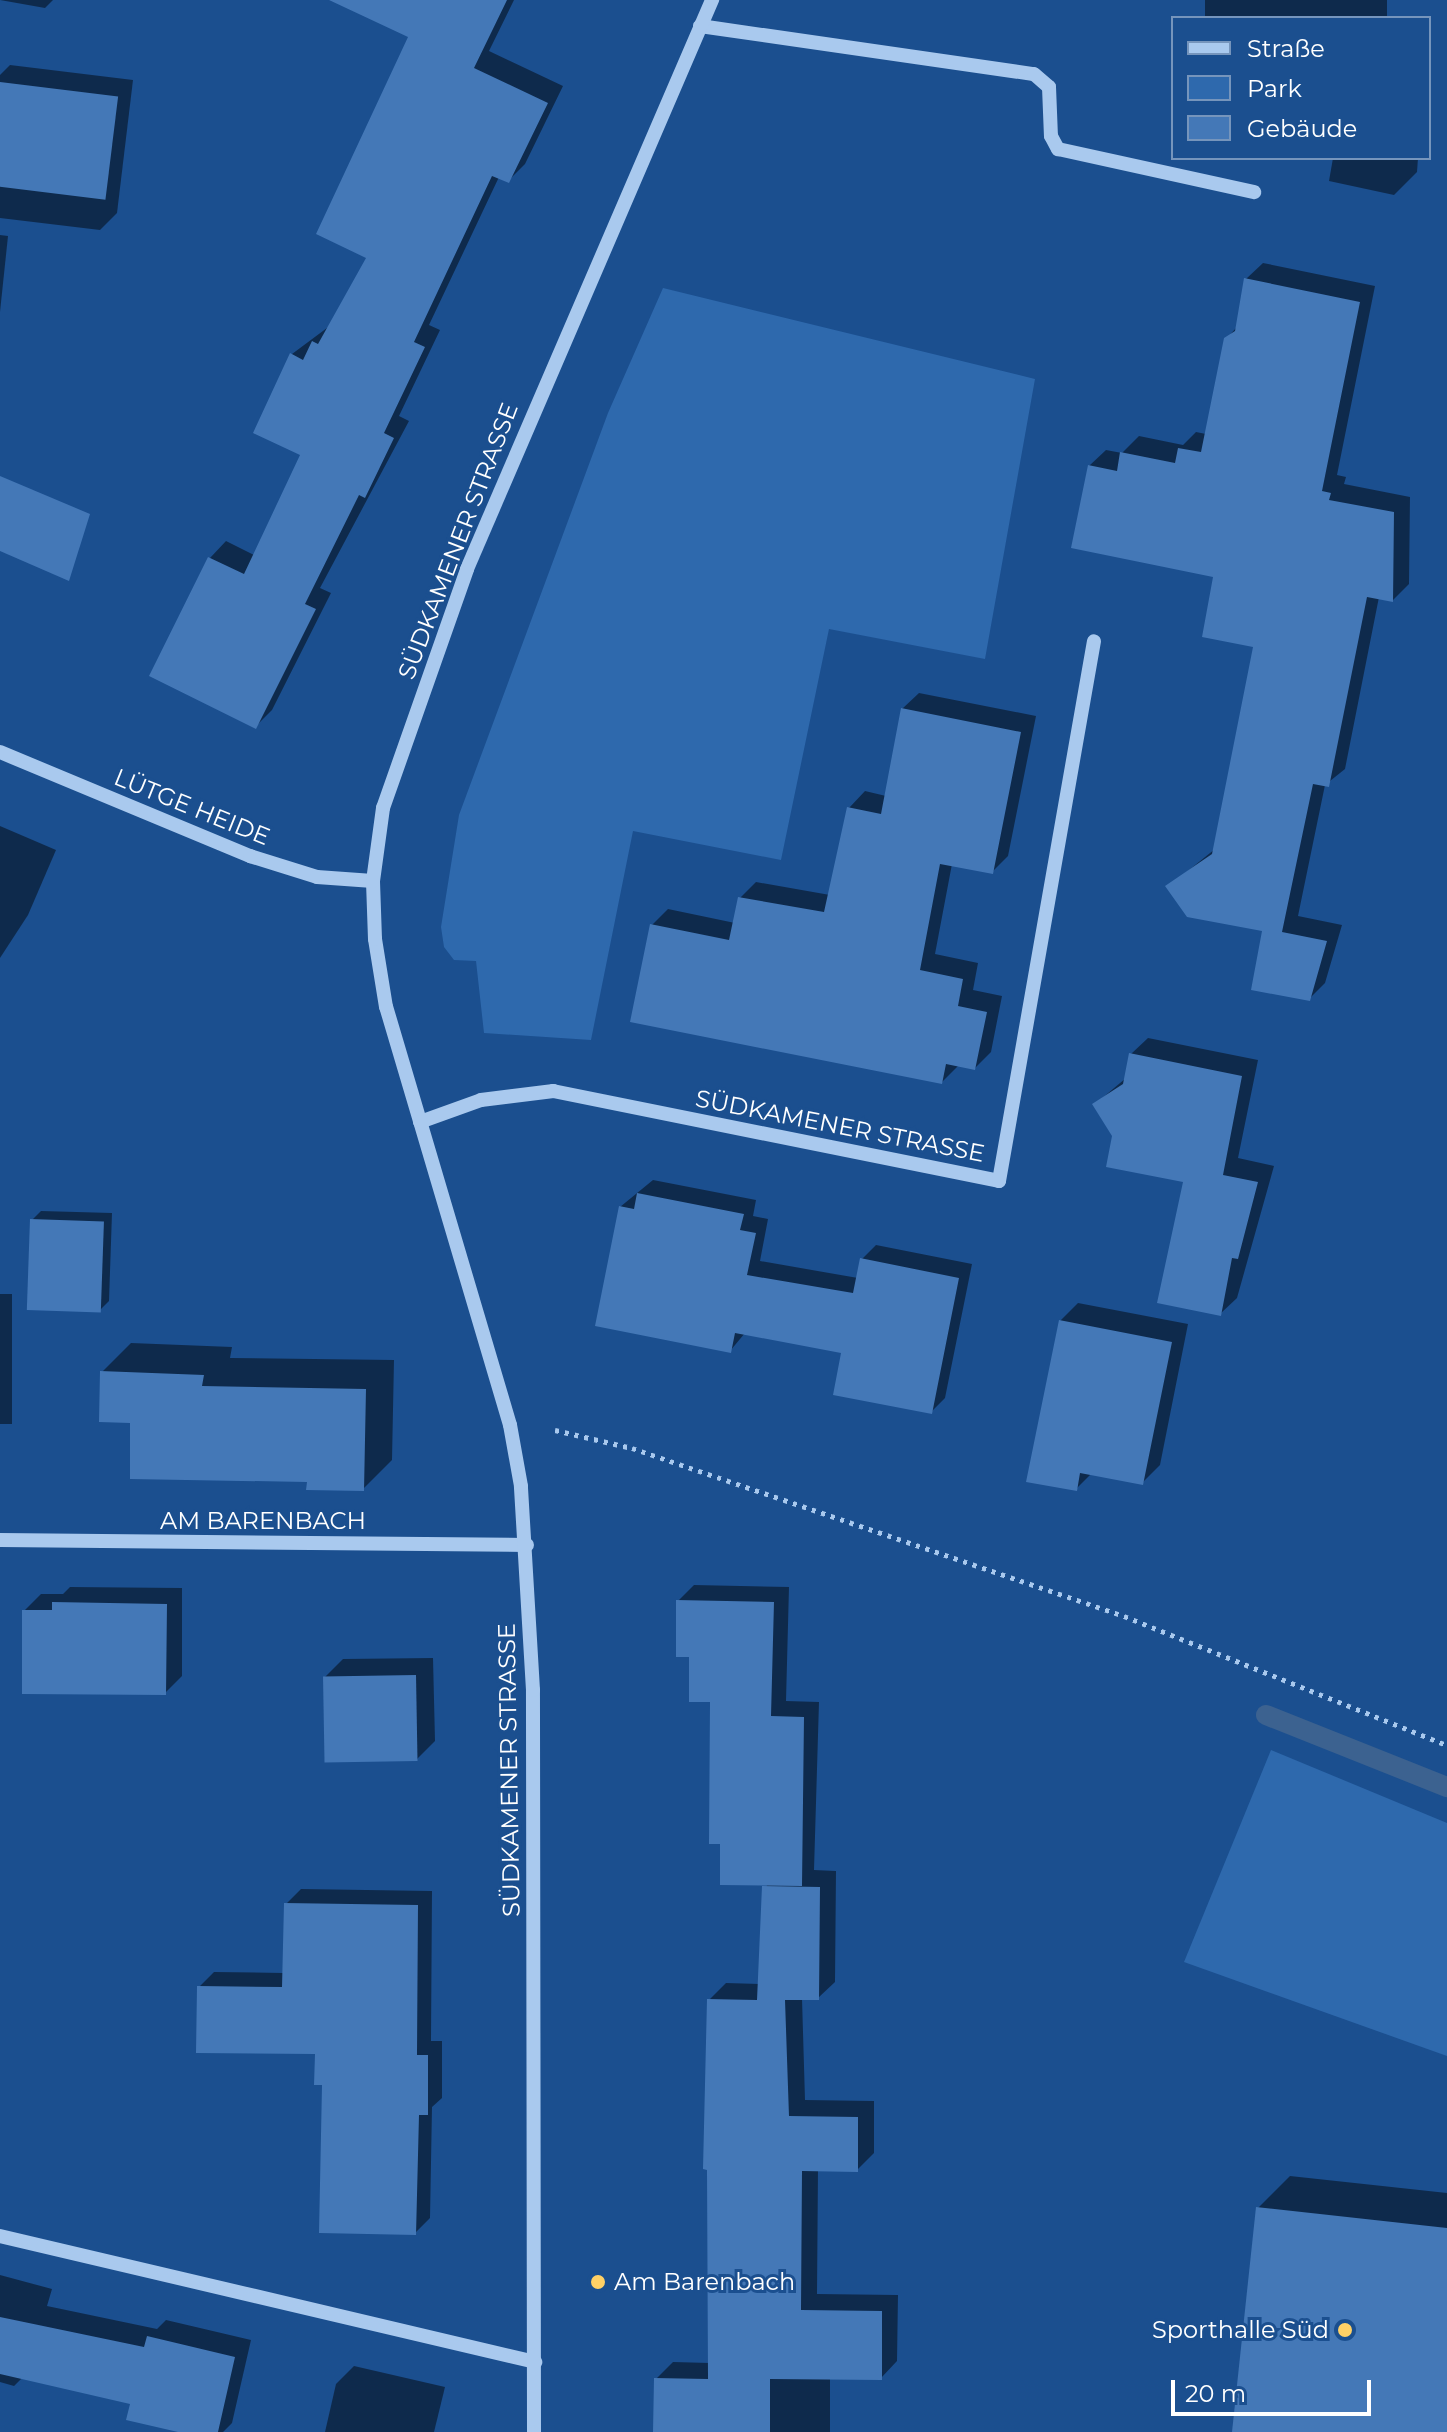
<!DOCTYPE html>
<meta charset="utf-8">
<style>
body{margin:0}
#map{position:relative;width:1447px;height:2432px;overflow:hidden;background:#1b4f8f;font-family:Montserrat,sans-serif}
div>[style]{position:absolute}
.green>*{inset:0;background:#2e69ad}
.shadow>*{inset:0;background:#0007;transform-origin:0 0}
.stream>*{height:20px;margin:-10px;padding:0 10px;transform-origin:10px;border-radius:10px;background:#3c6290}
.building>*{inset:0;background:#4478b7;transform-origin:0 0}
.path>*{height:5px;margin-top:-2.5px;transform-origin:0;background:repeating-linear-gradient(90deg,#a9c9ee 0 4px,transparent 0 10px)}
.minor>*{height:14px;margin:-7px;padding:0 7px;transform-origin:7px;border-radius:7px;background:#a9c9ee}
.dots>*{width:22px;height:22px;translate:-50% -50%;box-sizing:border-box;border:4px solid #1b4f8f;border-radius:50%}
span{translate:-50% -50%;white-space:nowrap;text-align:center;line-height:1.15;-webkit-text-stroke:6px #1b4f8f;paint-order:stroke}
.street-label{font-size:24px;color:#fff}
.poi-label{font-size:24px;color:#fff}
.left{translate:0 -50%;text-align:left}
.right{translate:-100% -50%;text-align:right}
.legend{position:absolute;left:1171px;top:16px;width:260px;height:144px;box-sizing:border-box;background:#1b4f8f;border:2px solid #7695bc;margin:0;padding:10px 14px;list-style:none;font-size:24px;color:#fff}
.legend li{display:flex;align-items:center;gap:16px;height:40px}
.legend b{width:40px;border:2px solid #7695bc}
.scale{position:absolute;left:1171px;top:2380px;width:200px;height:36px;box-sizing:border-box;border:4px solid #fff;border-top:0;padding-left:10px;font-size:24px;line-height:28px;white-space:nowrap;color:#fff;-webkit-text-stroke:6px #1b4f8f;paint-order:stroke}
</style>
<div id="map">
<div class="green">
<i style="clip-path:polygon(663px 288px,1035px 379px,985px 659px,829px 629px,781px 860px,633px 831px,591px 1040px,484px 1033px,476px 961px,454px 960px,444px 947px,441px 927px,459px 815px,608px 413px)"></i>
<i style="clip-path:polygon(1271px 1750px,1447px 1823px,1447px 2056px,1184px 1962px)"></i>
</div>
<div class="shadow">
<i style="clip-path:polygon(0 0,53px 0,45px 8px)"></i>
<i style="clip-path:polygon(432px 0,514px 0,489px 51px,563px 86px,525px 164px,508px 181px,499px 177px,429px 325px,440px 330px,399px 416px,409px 421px,320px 588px,331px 593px,272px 710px,256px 726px,152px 675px,210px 558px,226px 541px,256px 556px,302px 454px,292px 354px,331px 325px,368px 257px)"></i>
<i style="left:1205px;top:0;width:182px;height:18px"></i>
<i style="clip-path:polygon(10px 65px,133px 80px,117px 213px,100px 230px,0 218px,0 75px)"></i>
<i style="clip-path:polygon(1333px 158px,1418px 158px,1417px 172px,1394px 195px,1329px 181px)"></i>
<i style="clip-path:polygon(0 235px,8px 236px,0 312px)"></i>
<i style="clip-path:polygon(1263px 263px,1375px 286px,1337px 475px,1346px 477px,1344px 484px,1410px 497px,1409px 584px,1393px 600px,1379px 597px,1345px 769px,1325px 785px,1298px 916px,1342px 925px,1325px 983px,1309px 999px,1265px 929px,1168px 887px,1215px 849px,1255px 646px,1216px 576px,1089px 466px,1106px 450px,1122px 453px,1139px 436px,1183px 445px,1196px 432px,1206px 434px,1226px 339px,1237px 327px,1246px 279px)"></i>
<i style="clip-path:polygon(919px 693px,1036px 716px,1008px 856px,992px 872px,952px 864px,935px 954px,978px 963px,973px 990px,1002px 996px,991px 1052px,975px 1068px,959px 1065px,942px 1082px,652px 925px,668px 909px,735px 923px,740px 898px,756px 882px,830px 895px,849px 808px,865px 791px,886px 796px,902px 709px)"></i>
<i style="clip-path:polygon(0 826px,56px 850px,28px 915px,0 958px)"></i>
<i style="clip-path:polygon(1148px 1038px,1258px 1060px,1238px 1158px,1274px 1166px,1237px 1298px,1220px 1314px,1185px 1180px,1114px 1136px,1094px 1105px,1126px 1078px,1131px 1054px)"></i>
<i style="clip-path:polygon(653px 1180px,756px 1200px,753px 1216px,768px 1219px,760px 1261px,858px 1278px,862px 1259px,876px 1245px,972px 1264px,945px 1398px,931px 1412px,843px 1352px,745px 1333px,730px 1351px,620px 1207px)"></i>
<i style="clip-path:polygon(41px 1211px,112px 1213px,109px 1301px,100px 1310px,32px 1220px)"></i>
<i style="left:0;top:1294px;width:12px;height:130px"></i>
<i style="clip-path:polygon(1078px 1303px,1188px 1324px,1160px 1465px,1142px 1483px,1092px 1473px,1076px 1489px,1060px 1321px)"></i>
<i style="clip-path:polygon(131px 1343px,232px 1347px,230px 1358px,394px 1360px,392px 1460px,363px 1489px,309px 1480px,132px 1421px,102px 1372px)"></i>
<i style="clip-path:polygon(694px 1585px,789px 1587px,786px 1701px,819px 1702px,814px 1870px,836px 1871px,835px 1982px,818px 1998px,802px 1998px,805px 2100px,874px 2101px,874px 2153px,857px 2170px,818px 2169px,817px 2294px,898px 2295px,897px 2361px,881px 2378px,830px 2377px,830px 2432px,655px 2432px,656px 2379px,673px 2362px,710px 2363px,709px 2000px,726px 1983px,760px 1984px,767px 1883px,722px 1842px,712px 1700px,691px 1655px,678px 1601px)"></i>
<i style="clip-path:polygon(70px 1587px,182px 1588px,182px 1676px,165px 1693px,24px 1611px,41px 1594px,63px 1594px)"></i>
<i style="clip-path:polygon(433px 1658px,435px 1741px,417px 1759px,325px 1677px,343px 1659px)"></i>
<i style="clip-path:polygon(301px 1889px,432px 1891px,431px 2041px,442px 2041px,442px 2098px,432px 2107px,430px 2218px,415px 2233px,324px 2083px,317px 2052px,199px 1987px,214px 1972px,284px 1973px,286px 1904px)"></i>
<i style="clip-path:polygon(1290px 2176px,1447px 2193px,1447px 2432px,1234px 2432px,1258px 2208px)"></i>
<i style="clip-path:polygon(0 2275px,52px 2289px,47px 2306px,157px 2329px,166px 2320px,251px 2340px,232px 2423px,223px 2432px,183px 2432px,132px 2403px,23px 2377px,14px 2386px,0 2382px)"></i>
<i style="clip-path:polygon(354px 2366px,445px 2387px,434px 2432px,325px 2432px,336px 2384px)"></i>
</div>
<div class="stream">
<i style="left:1266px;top:1715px;width:195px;rotate:21.7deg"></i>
</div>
<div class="building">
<i style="clip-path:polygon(329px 0,507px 0,474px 68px,548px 103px,509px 183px,492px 176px,414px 342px,425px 347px,384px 433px,394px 438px,365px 498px,359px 495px,305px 604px,316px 609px,256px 729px,149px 676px,208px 557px,244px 574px,300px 455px,253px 433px,290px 353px,303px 360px,312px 341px,318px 344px,366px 258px,316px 234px,408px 37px)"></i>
<i style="left:0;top:82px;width:119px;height:104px;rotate:7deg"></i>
<i style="clip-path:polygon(1244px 278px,1360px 302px,1322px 491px,1331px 493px,1329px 500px,1394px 512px,1393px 602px,1367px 597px,1329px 787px,1313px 784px,1282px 932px,1327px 941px,1310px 1001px,1251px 990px,1262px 931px,1187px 917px,1165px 886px,1212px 854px,1253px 647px,1202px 637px,1213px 577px,1071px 548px,1088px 465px,1117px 471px,1120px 452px,1175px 463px,1178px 448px,1201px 452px,1224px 338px,1235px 331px)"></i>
<i style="clip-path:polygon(0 476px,90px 514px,69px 581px,0 551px)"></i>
<i style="clip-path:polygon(901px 708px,1021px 732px,993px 874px,940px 864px,920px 970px,963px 979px,958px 1006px,987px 1012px,975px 1070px,946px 1064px,942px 1084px,630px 1022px,650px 924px,729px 940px,738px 897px,824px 912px,847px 807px,881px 814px)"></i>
<i style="clip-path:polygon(1129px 1053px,1242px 1076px,1223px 1175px,1258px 1182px,1238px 1259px,1232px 1258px,1221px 1316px,1157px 1303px,1183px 1182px,1106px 1167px,1112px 1136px,1092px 1104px,1123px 1084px)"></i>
<i style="clip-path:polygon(637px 1193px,744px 1214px,740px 1230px,756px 1233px,747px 1275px,853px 1293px,860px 1258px,959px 1278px,932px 1414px,833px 1395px,841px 1353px,735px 1333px,731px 1353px,595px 1326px,619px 1206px,634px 1209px)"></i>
<i style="left:30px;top:1219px;width:74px;height:91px;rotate:2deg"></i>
<i style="clip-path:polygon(1059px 1320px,1172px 1342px,1143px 1485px,1080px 1473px,1077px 1491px,1026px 1482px)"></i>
<i style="clip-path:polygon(100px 1371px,204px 1375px,202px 1386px,366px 1389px,364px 1491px,306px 1490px,307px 1482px,130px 1479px,130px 1423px,99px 1422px)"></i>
<i style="clip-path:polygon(676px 1600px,774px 1602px,771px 1716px,804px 1717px,802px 1886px,720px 1885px,720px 1844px,709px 1844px,710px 1702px,689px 1702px,689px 1657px,676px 1657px)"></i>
<i style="clip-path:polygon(52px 1602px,167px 1604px,166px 1695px,22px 1694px,22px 1610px,52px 1610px)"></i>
<i style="left:416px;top:1675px;width:86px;height:93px;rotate:89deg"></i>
<i style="clip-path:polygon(762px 1886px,820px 1887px,819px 2000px,785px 2000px,789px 2116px,858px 2117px,858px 2172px,802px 2171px,801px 2310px,882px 2311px,882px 2380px,770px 2379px,770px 2432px,653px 2432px,654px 2378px,708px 2379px,707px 2170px,703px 2169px,707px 1999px,757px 2000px)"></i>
<i style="clip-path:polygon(284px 1903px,418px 1905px,417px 2055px,428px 2055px,428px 2115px,419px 2115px,416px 2235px,319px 2233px,322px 2085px,314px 2085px,315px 2054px,196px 2053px,197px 1986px,282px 1987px)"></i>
<i style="clip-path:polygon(1256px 2207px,1447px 2228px,1447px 2432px,1232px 2432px)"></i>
<i style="clip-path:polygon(0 2317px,144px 2347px,147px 2336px,235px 2357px,218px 2432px,178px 2432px,126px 2420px,130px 2404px,0 2374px)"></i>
</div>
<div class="path">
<i style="left:555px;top:1430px;width:79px;rotate:13.2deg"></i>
<i style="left:632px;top:1448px;width:520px;rotate:18.85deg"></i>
<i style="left:1124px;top:1616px;width:348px;rotate:21.8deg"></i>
</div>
<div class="minor">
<i style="left:700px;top:26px;width:337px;rotate:8.2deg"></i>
<i style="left:1034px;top:74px;width:20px;rotate:41deg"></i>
<i style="left:1049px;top:87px;width:49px;rotate:87.7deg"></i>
<i style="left:1051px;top:136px;width:15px;rotate:62deg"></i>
<i style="left:1058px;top:149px;width:201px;rotate:12.4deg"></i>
<i style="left:0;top:752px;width:271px;rotate:22.6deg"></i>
<i style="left:250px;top:856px;width:70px;rotate:17.4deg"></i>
<i style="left:317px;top:877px;width:56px;rotate:4.1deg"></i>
<i style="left:420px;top:1122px;width:65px;rotate:-19.8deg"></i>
<i style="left:481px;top:1100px;width:73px;rotate:-7.1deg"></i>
<i style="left:553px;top:1091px;width:455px;rotate:11.4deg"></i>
<i style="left:999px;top:1181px;width:548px;rotate:-80.02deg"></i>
<i style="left:0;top:1540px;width:527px;rotate:0.54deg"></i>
<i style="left:0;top:2236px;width:550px;rotate:13.25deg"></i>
<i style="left:534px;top:2432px;width:742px;rotate:-90.08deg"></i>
<i style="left:533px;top:1690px;width:204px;rotate:-93.4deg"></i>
<i style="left:521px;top:1486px;width:62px;rotate:-100.2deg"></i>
<i style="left:510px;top:1425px;width:436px;rotate:-106.5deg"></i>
<i style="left:386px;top:1007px;width:69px;rotate:-99.2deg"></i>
<i style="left:375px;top:939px;width:58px;rotate:-92deg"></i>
<i style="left:373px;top:881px;width:74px;rotate:-82.2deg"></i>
<i style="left:383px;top:808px;width:253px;rotate:-70.6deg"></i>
<i style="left:467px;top:569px;width:620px;rotate:-66.7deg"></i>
</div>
<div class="dots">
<i style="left:598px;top:2282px;background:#ffd166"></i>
<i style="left:1345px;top:2330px;background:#ffd166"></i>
</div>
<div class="street-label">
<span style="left:458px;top:541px;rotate:-69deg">SÜDKAMENER STRASSE</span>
<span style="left:192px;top:807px;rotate:22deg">LÜTGE HEIDE</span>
<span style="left:840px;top:1126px;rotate:11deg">SÜDKAMENER STRASSE</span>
<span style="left:263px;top:1521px">AM BARENBACH</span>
<span style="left:509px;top:1770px;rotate:-91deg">SÜDKAMENER STRASSE</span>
</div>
<div class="poi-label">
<span class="left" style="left:614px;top:2282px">Am Barenbach</span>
<span class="right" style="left:1329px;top:2330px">Sporthalle Süd</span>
</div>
<ul class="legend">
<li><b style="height:10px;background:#a9c9ee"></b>Straße</li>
<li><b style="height:22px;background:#2e69ad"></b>Park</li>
<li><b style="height:22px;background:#4478b7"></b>Gebäude</li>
</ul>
<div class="scale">20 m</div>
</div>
